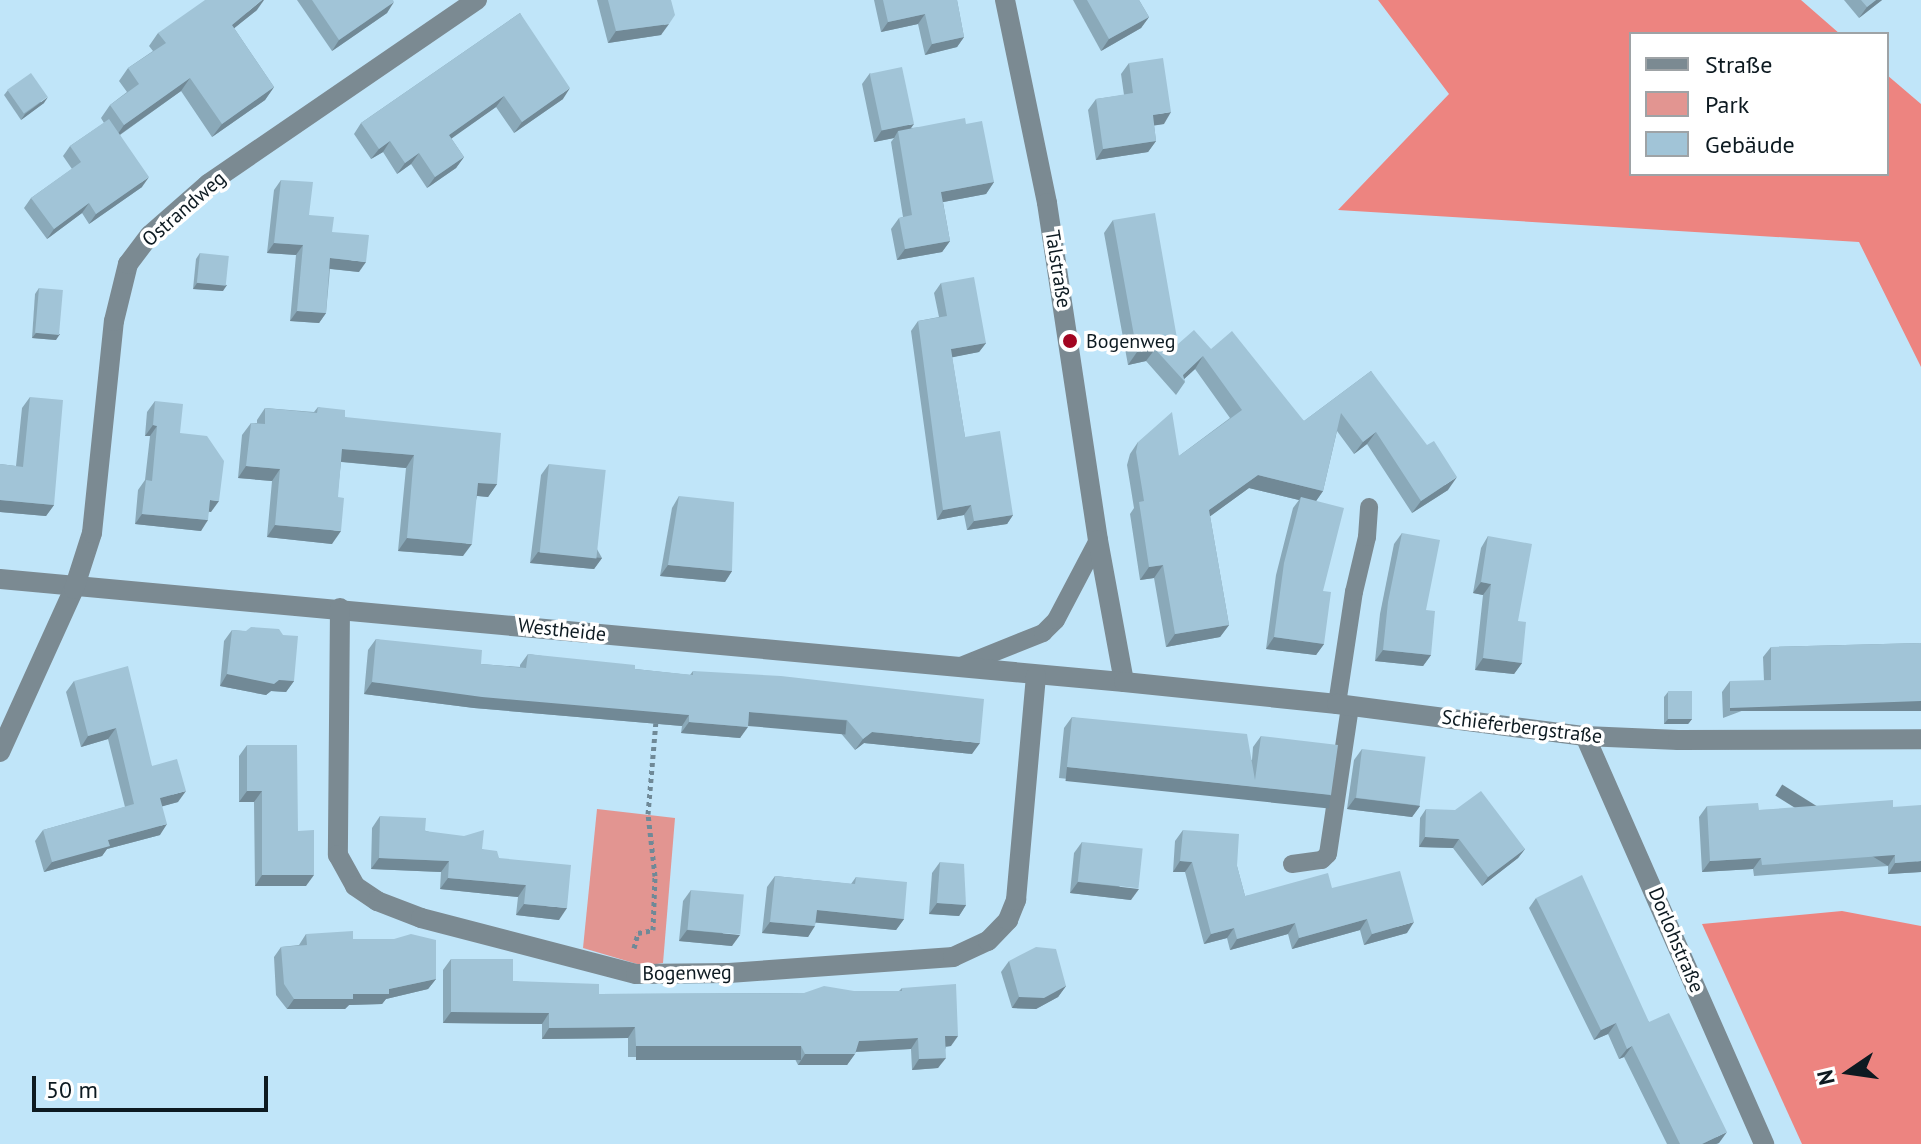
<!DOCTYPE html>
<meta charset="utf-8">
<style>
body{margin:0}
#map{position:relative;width:1921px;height:1144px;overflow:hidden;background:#c0e5f9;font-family:"PT Sans",sans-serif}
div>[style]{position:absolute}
.green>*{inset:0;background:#e29591}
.forest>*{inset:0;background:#ed8480}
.path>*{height:5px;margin-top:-2.5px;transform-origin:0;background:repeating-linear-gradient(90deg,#6f8997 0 4px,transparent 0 8px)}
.service>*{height:18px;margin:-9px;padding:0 9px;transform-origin:9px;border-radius:9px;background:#7b8a92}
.minor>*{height:20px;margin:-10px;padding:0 10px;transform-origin:10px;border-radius:10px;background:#7b8a92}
.wall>*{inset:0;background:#8aa9b9}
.shaded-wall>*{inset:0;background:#718996;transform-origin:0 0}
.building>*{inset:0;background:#a1c4d7;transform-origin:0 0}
.dots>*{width:22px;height:22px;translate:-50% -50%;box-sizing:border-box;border:4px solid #fff;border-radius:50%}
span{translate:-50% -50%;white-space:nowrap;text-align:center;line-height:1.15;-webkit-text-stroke:7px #fff;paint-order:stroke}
.street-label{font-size:20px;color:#0d1a21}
.poi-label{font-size:20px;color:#0d1a21}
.left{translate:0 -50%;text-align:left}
.legend{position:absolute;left:1629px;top:32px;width:260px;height:144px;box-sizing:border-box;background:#fff;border:2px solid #9ea3a6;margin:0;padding:10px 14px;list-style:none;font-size:24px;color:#0d1a21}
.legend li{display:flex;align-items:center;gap:16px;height:40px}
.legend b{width:40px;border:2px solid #9ea3a6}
.north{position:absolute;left:1809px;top:1032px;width:80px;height:80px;-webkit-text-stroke:6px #fff;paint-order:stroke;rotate:257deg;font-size:22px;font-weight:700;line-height:32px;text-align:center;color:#0d1a21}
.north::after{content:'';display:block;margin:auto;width:28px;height:36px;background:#0d1a21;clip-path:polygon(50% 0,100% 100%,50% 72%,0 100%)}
.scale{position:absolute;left:32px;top:1076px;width:236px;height:36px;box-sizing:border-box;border:4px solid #0d1a21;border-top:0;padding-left:10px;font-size:24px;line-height:28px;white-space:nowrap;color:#0d1a21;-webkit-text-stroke:6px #fff;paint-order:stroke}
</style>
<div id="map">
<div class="green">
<i style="clip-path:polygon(597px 809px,675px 818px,663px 963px,644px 966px,583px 948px)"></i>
</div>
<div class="forest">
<i style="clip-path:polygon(1378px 0,1801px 0,1840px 34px,1631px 34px,1631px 174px,1887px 174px,1887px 75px,1921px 104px,1921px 367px,1859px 242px,1338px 210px,1449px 94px)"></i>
<i style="clip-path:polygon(1842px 911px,1921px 926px,1921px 1144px,1802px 1144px,1702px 924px)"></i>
</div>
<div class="path">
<i style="left:634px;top:948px;width:16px;rotate:-75deg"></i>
<i style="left:638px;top:933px;width:15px;rotate:-11deg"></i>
<i style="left:653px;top:930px;width:54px;rotate:-87.9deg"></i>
<i style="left:655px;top:876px;width:62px;rotate:-96.4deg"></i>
<i style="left:648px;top:814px;width:94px;rotate:-85.1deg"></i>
</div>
<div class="service">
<i style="left:958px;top:667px;width:92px;rotate:-21.8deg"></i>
<i style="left:1043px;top:633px;width:18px;rotate:-45deg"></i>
<i style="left:1056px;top:620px;width:90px;rotate:-62.3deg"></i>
<i style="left:1337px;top:704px;width:113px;rotate:-81.4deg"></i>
<i style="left:1354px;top:592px;width:57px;rotate:-76.7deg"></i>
<i style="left:1367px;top:537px;width:30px;rotate:-86deg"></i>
<i style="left:1292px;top:864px;width:30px;rotate:-8deg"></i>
<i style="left:1322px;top:860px;width:8px;rotate:-45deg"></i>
<i style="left:1328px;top:854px;width:150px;rotate:-81.5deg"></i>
</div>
<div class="minor">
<i style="left:1005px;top:0;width:207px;rotate:78.3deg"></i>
<i style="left:1047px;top:203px;width:341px;rotate:81.4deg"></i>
<i style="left:1098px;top:540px;width:144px;rotate:79.6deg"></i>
<i style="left:0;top:579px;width:1129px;rotate:5.24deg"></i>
<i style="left:1124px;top:682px;width:214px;rotate:5.9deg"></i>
<i style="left:1337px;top:704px;width:250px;rotate:7.4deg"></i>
<i style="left:1585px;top:736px;width:93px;rotate:2.5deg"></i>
<i style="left:1678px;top:740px;width:243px;rotate:-0.2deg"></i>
<i style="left:340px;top:608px;width:247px;rotate:90.5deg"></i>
<i style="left:338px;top:855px;width:35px;rotate:61deg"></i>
<i style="left:355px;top:886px;width:27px;rotate:34deg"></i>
<i style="left:377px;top:901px;width:47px;rotate:21.1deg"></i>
<i style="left:421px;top:918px;width:222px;rotate:14.6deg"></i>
<i style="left:636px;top:974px;width:93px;rotate:-0.6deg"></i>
<i style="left:729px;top:973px;width:225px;rotate:-4.1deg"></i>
<i style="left:953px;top:957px;width:38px;rotate:-25deg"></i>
<i style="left:988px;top:941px;width:29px;rotate:-46deg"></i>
<i style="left:1008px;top:920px;width:22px;rotate:-68deg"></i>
<i style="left:1016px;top:900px;width:225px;rotate:-84.9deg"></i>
<i style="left:1585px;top:736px;width:446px;rotate:66.3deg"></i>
<i style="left:0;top:752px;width:179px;rotate:-65.6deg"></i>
<i style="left:74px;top:589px;width:59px;rotate:-72.2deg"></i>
<i style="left:92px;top:533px;width:213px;rotate:-84.1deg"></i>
<i style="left:114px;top:321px;width:59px;rotate:-76.2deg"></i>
<i style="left:128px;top:264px;width:36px;rotate:-53deg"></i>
<i style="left:150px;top:235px;width:77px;rotate:-41.3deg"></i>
<i style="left:208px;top:184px;width:326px;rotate:-34.4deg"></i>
</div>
<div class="wall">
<i style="clip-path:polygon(297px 0,393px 0,387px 13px,332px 51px)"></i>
<i style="clip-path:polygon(597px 0,671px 0,661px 35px,608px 43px)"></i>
<i style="clip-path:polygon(874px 0,957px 0,964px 37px,957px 47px,925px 55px,918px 24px,881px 32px)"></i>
<i style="clip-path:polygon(1073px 0,1139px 0,1149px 17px,1141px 28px,1101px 51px)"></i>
<i style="clip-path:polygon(1844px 0,1882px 0,1859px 18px)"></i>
<i style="clip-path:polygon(257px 10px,234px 28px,274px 87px,265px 100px,212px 137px,181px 91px,120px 135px,142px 187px,89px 224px,82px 213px,47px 239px,24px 208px,31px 198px,72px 169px,63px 156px,70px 146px,104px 123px,101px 118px,110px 105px,127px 92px,119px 81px,128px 68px,153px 51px,149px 46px,158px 33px)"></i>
<i style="clip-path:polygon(520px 13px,563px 99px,514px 133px,496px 107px,451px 138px,464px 157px,456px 168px,427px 188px,411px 164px,397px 174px,383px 152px,371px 159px,354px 134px,361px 123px)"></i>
<i style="clip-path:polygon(1129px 63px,1164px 124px,1154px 125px,1156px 141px,1148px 152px,1096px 160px,1088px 110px,1096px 99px,1124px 95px,1121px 74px)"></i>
<i style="clip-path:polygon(870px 73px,911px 128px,966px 124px,994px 182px,986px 194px,943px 202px,950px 241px,942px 252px,897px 260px,891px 229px,899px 218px,903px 217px,891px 142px,894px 138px,874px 142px,862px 84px)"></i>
<i style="clip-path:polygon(8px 90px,44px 103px,21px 120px,4px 95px)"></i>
<i style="clip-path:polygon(281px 180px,309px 215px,332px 232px,359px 272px,330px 269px,326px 313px,319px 323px,290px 321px,296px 255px,267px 253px,274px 190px)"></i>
<i style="clip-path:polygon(1113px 220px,1178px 344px,1211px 349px,1304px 421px,1371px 371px,1448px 490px,1412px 513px,1367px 444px,1354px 454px,1337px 431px,1323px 491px,1316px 501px,1323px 591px,1324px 644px,1316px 655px,1266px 649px,1276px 575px,1293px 508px,1299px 500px,1249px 488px,1210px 516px,1229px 625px,1220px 637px,1166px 647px,1154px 578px,1140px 580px,1130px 514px,1134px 508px,1127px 465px,1130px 454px,1138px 442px,1179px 456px,1230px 418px,1195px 369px,1184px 379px,1185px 382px,1176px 395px,1146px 361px,1128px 365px,1104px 233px)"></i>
<i style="clip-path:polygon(200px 253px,223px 291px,193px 289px,196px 259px)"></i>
<i style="clip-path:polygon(941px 283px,986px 343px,979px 352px,952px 357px,965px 437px,1013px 515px,1007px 524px,967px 530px,964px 515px,937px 520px,911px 331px,918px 321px,939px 317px,934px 293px)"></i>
<i style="clip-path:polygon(39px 288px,56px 340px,32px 338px,35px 294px)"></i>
<i style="clip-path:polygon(30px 397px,54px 505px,46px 516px,0 512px,0 464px,16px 466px,22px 408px)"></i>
<i style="clip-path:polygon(155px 401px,180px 433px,211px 512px,209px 511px,201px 531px,135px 524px,138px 490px,145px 480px,150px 436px,145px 436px,147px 412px)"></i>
<i style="clip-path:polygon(318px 407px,345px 417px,497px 484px,488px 497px,477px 496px,463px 556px,398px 551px,406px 468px,341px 462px,332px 544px,267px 537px,272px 481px,238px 478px,242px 435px,251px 423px,257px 423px,257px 420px,265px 408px,314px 412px)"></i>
<i style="clip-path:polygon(549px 464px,602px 558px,594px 569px,530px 563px,541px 475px)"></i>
<i style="clip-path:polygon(679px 496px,732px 571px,725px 582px,660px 576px,672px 508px)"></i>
<i style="clip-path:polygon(1402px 533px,1426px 610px,1431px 655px,1423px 666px,1375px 661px,1380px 614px,1394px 544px)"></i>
<i style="clip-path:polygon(1488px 536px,1518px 621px,1522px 663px,1514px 674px,1475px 670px,1483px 595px,1473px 593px,1481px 548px)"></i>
<i style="clip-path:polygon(232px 630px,283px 635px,294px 681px,286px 692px,271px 691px,266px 695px,220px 686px,224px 641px)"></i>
<i style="clip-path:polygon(376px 639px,481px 664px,520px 667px,520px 665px,528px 654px,635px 669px,690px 675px,693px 671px,972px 754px,864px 743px,855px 750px,839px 731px,748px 724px,740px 738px,681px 733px,682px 726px,474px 708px,364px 694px,368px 650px)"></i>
<i style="clip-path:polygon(1921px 643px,1723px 718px,1722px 692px,1730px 681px,1764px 681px,1763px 657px,1771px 647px)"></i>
<i style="clip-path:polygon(74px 681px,152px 766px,178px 802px,162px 806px,160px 835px,107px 849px,102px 856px,44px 872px,35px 841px,43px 830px,125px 807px,108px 739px,81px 747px,66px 692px)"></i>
<i style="clip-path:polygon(1668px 692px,1692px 719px,1688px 724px,1664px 724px,1664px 697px)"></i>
<i style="clip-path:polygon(1072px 717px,1252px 760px,1253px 747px,1261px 736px,1331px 795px,1323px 806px,1059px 778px,1064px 728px)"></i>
<i style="clip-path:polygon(247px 745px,306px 886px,255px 886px,254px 802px,239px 802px,239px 756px)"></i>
<i style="clip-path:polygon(1362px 749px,1420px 806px,1412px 817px,1347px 809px,1354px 760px)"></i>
<i style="clip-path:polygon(1707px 806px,1759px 810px,1893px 807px,1921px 872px,1888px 874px,1888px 866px,1754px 876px,1753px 869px,1702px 872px,1699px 817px)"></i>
<i style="clip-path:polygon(1426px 809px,1525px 849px,1518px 858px,1482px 886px,1453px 848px,1419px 847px,1420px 818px)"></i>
<i style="clip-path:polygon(380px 816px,482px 849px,499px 858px,559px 920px,516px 915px,518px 897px,440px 889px,441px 872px,371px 869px,372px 828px)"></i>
<i style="clip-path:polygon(1183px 830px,1237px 866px,1245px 896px,1332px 888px,1407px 933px,1364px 945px,1360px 930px,1292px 949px,1288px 934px,1230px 950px,1227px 938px,1204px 944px,1185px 872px,1173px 872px,1175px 841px)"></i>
<i style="clip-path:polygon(1082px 842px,1131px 900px,1070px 893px,1074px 853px)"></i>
<i style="clip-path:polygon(940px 862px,966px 905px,959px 916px,929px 914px,932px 873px)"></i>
<i style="clip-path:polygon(775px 876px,851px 884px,856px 877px,904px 919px,896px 930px,816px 922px,808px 937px,762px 933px,767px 887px)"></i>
<i style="clip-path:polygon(691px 890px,732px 946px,679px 941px,683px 901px)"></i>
<i style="clip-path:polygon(1536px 898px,1649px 1022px,1719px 1143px,1716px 1144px,1667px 1144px,1624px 1057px,1619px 1059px,1608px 1034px,1594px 1040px,1529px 908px)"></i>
<i style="clip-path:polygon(306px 934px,353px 939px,436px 979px,428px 989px,386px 999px,382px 1004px,349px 1005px,345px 1009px,287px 1009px,276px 995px,274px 957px,281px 947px,299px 945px)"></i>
<i style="clip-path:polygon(451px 959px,513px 981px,599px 994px,804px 993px,899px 991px,902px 988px,951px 1046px,946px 1047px,938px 1068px,912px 1070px,911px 1049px,856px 1052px,847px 1065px,798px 1065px,794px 1057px,628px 1057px,628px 1038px,542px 1039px,542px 1024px,443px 1023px,443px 970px)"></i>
<i style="clip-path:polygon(1009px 961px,1066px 986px,1058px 997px,1036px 1009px,1012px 1008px,1001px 972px)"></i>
</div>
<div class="shaded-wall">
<i style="clip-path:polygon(262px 0,264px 0,257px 10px,222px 38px,232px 25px)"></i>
<i style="clip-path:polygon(1876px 0,1882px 0,1859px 18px,1867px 7px)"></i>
<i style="clip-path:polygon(394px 2px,387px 13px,332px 51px,339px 40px)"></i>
<i style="clip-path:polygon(925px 14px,918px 24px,881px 32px,888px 22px)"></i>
<i style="clip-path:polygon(1149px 17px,1141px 28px,1101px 51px,1109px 39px)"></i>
<i style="clip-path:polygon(669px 24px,661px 35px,608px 43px,616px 31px)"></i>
<i style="clip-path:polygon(964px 37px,957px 47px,925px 55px,932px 44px)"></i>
<i style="clip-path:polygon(190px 78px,181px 91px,115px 138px,124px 125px)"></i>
<i style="clip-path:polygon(274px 87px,265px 100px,212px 137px,222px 124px)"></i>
<i style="clip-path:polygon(570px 88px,563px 99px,514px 133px,522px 122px)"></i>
<i style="clip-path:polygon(504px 96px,496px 107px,441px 146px,449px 135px)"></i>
<i style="clip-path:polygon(48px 97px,44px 103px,21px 120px,25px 114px)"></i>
<i style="clip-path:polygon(1171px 112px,1164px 124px,1145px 127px,1153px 115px)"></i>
<i style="clip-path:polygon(914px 124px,906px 135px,898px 131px,894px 138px,874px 142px,882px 130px)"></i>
<i style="clip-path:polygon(390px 141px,383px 152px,371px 159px,379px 149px)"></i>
<i style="clip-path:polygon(1156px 141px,1148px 152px,1096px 160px,1103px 149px)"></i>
<i style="clip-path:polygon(419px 153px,411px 164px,397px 174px,405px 163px)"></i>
<i style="clip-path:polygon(464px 157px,456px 168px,427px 188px,435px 177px)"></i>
<i style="clip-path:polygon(149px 177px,142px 187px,89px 224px,96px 214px)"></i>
<i style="clip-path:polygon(994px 182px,986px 194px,933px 204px,941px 192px)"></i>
<i style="clip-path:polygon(89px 203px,82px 213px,47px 239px,54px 229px)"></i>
<i style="clip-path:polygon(950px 241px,942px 252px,897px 260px,905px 249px)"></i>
<i style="clip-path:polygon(274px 243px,303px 245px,296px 255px,267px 253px)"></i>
<i style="clip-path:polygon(330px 258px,366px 262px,359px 272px,323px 268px)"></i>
<i style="clip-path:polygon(197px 283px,227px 285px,223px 291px,193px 289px)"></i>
<i style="clip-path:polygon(297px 311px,326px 313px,319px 323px,290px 321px)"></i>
<i style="clip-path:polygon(36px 333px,60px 334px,56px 340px,32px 338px)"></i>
<i style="clip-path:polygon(986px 343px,979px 352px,944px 359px,951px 349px)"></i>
<i style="clip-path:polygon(1155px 349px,1146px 361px,1128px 365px,1137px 352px)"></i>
<i style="clip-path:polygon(1203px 356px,1195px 369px,1183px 380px,1183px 375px)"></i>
<i style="clip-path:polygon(153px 425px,157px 426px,150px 436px,145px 436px)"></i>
<i style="clip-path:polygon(1376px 432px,1367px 444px,1354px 454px,1363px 442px)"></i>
<i style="clip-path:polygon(342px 449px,414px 455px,406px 468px,333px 461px)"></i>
<i style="clip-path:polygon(246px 466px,280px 469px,272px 481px,238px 478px)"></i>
<i style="clip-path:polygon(1258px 475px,1323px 491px,1314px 504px,1301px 497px,1299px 500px,1249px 488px,1201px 523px,1209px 510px)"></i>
<i style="clip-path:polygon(1457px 477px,1448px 490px,1412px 513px,1421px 501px)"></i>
<i style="clip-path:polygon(478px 483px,497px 484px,488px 497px,469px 495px)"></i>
<i style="clip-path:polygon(0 500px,54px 505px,46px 516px,0 512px)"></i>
<i style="clip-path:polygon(210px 500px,219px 501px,211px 512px,203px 511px)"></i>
<i style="clip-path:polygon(971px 505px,964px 515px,937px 520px,943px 510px)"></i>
<i style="clip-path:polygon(142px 514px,208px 520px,201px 531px,135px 524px)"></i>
<i style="clip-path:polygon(1013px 515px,1007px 524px,967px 530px,974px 521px)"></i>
<i style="clip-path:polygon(275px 525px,341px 531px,332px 544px,267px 537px)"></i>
<i style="clip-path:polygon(407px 538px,472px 544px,463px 556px,398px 551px)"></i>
<i style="clip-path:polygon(538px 552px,602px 558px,594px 569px,530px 563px)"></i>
<i style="clip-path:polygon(668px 565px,732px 571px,725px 582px,660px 576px)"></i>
<i style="clip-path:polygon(1163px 565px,1154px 578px,1140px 580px,1149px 567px)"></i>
<i style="clip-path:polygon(1481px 582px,1491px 584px,1483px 595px,1473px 593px)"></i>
<i style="clip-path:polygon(1229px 625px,1220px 637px,1166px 647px,1175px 634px)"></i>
<i style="clip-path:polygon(1274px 637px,1324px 644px,1316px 655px,1266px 649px)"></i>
<i style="clip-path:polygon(1383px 650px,1431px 655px,1423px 666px,1375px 661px)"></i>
<i style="clip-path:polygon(1483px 658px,1522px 663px,1514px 674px,1475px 670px)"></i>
<i style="clip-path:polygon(227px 674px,294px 681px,286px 692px,271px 691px,266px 695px,220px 686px)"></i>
<i style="clip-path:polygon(372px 682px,689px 715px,682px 726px,474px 708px,364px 694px)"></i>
<i style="left:1921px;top:701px;width:10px;height:191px;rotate:90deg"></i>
<i style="left:749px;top:712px;width:98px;height:14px;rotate:5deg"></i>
<i style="clip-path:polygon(1668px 719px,1692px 719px,1688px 724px,1664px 724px)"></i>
<i style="clip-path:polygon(689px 722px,748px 727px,740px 738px,681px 733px)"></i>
<i style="clip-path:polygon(116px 728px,108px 739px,81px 747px,88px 736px)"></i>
<i style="clip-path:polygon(872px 732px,980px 743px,972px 754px,864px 743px,855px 750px,863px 739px)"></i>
<i style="left:1067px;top:767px;width:265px;height:14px;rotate:6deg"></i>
<i style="clip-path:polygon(186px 791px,178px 802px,153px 809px,160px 798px)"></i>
<i style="clip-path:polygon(247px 791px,262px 791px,254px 802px,239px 802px)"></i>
<i style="clip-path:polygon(1355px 798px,1420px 806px,1412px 817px,1347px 809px)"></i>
<i style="clip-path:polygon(167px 824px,160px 835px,107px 849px,102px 856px,44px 872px,52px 862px,108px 840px)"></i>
<i style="clip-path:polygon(1425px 837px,1459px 839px,1453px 848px,1419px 847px)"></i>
<i style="clip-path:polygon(1525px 849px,1518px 858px,1482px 886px,1488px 877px)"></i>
<i style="left:1895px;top:855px;width:13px;height:133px;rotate:122deg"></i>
<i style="clip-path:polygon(379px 858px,449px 861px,441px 872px,371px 869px)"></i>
<i style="clip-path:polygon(1761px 858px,1753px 869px,1702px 872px,1710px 861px)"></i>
<i style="clip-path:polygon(1180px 861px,1192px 862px,1185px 872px,1173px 872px)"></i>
<i style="clip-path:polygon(1921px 861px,1921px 872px,1888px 874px,1895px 863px)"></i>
<i style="clip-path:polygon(262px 875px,314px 875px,306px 886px,255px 886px)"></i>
<i style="clip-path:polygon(448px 878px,526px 885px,518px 897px,440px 889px)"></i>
<i style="clip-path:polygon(1078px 882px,1139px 889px,1131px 900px,1070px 893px)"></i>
<i style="clip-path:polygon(937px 903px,966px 905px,959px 916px,929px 914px)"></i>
<i style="clip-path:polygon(524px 904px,567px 908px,559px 920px,516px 915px)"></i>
<i style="clip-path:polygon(817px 910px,904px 919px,896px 930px,809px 922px)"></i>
<i style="clip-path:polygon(1367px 919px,1360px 930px,1292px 949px,1299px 938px)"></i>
<i style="clip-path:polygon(770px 922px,815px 926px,808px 937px,762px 933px)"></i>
<i style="clip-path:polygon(1414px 922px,1407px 933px,1364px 945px,1372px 934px)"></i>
<i style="clip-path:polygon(1295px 923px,1288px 934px,1230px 950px,1237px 939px)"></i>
<i style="clip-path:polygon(1234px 928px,1227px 938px,1204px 944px,1211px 934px)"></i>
<i style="clip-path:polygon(687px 930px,740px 935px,732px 946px,679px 941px)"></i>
<i style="clip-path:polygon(436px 979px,428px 989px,386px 999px,382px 1004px,349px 1005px,345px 1009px,287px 1009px,294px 999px,353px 994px,389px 989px)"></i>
<i style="clip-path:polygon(1066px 986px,1058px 997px,1036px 1009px,1012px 1008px,1019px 997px)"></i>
<i style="clip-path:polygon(451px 1012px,549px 1013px,542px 1024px,443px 1023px)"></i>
<i style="clip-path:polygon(1616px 1023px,1608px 1034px,1594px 1040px,1601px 1030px)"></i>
<i style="clip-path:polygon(635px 1027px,628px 1038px,542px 1039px,549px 1028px)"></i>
<i style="clip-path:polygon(945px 1036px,958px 1036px,951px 1046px,937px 1047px)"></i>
<i style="clip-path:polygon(918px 1038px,911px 1049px,851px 1052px,859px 1041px)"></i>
<i style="left:636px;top:1046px;width:165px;height:14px"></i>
<i style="clip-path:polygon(1632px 1046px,1624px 1057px,1619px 1059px,1627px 1049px)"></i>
<i style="clip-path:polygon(805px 1054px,855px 1054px,847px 1065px,798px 1065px)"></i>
<i style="clip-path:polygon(946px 1058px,938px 1068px,912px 1070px,919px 1059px)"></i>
<i style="clip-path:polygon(1727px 1132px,1719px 1143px,1716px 1144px,1702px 1144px)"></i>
</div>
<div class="building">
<i style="clip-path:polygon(205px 0,262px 0,232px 25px,274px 87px,222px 124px,190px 78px,124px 125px,110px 105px,139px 84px,128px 68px,166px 43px,158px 33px)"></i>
<i style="clip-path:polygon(312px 0,393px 0,394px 2px,339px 40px)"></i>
<i style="clip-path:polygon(608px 0,671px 0,675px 15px,669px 24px,616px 31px)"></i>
<i style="clip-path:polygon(883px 0,957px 0,964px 37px,932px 44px,925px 14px,888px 22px)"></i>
<i style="clip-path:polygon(1087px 0,1139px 0,1149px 17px,1109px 39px)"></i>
<i style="clip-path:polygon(1861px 0,1876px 0,1867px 7px)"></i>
<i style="clip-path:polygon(520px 13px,570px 88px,522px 122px,504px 96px,449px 135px,464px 157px,435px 177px,419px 153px,405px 163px,390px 141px,379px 149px,361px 123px)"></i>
<i style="clip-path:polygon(1163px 58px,1171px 112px,1153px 115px,1156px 141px,1103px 149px,1096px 99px,1133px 93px,1129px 63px)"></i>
<i style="left:902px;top:67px;width:58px;height:33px;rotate:78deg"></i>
<i style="left:31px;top:73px;width:29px;height:29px;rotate:55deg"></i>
<i style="clip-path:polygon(965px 118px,966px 124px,982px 121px,994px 182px,941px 192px,950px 241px,905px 249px,899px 218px,912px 215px,898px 131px)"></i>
<i style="clip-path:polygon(109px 119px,149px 177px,96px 214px,89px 203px,54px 229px,31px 198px,81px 162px,70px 146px)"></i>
<i style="clip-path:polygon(281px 180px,313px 182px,309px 215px,334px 217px,332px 232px,369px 235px,366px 262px,330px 258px,326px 313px,297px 311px,303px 245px,274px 243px)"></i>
<i style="clip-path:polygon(1155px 213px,1178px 344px,1194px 330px,1211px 349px,1232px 331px,1304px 421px,1371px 371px,1427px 445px,1434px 441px,1457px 477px,1421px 501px,1376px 432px,1363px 442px,1341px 413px,1323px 491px,1258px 475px,1209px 510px,1229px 625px,1175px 634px,1163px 565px,1149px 567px,1139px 502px,1144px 501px,1136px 452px,1138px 442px,1172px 412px,1179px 456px,1242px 410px,1203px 356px,1183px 375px,1185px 382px,1155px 349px,1137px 352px,1113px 220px)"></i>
<i style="left:200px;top:253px;width:29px;height:30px;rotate:6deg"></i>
<i style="clip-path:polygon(974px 277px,986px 343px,951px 349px,965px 437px,1000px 431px,1013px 515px,974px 521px,971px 505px,943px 510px,918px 321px,947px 316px,941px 283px)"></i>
<i style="left:39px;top:288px;width:24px;height:45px;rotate:5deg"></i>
<i style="clip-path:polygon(30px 397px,63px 400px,54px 505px,0 500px,0 464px,23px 467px)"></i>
<i style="clip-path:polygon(155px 401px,183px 404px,180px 433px,207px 436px,224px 461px,219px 501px,210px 500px,208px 520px,142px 514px,146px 480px,152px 481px,157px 426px,153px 425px)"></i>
<i style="clip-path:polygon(318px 407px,345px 410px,345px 417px,501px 433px,497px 484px,478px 483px,472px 544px,407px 538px,414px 455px,342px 449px,338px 497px,344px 498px,341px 531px,275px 525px,280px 469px,246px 466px,251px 423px,265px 424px,265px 408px,317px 413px)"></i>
<i style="left:549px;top:464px;width:57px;height:89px;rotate:6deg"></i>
<i style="clip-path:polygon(679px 496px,734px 502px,732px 571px,668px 565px)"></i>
<i style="clip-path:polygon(1301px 497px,1344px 508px,1323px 591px,1331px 592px,1324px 644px,1274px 637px,1284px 563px)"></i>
<i style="clip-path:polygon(1402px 533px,1440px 540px,1426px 610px,1435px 611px,1431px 655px,1383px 650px,1388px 602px)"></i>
<i style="clip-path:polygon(1488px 536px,1532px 544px,1518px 621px,1526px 622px,1522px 663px,1483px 658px,1491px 584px,1481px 582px)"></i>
<i style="clip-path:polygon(251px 627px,279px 629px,283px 635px,298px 636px,294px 681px,279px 680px,274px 684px,227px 674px,232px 630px,246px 631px)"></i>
<i style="clip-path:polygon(376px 639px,482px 650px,481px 664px,526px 668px,528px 654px,635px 665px,635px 669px,693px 675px,693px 671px,781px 676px,984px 699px,980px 743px,872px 732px,863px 739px,847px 720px,749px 712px,748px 727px,689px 722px,689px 715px,482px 697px,372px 682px)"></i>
<i style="clip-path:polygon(1921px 643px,1921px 701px,1730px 708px,1730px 681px,1771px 680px,1771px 647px)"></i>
<i style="clip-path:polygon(128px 666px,152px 766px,177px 759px,186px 791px,160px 798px,167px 824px,108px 840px,110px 846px,52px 862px,43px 830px,134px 804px,116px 728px,88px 736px,74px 681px)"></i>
<i style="left:1692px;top:691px;width:28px;height:24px;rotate:90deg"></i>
<i style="clip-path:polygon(1072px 717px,1247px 734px,1255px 780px,1261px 736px,1338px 745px,1331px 795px,1067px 767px)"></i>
<i style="clip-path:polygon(247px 745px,297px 745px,298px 831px,314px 830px,314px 875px,262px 875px,262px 791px,247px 791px)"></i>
<i style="left:1362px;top:749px;width:64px;height:49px;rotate:7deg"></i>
<i style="clip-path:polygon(1481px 791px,1525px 849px,1488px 877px,1459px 839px,1425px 837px,1426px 809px,1455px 810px)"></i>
<i style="clip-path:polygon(1893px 800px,1893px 807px,1921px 805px,1921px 861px,1895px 863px,1895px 855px,1762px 865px,1761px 858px,1710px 861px,1707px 806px,1758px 803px,1759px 810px)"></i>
<i style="clip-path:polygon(380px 816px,426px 818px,425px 831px,464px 836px,484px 830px,482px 849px,497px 851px,499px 858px,571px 865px,567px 908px,524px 904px,526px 885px,448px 878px,449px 861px,379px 858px)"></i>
<i style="clip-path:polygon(1183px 830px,1239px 834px,1237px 866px,1245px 896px,1328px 873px,1332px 888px,1400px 871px,1414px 922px,1372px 934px,1367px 919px,1299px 938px,1295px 923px,1237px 939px,1234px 928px,1211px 934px,1192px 862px,1180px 861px)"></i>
<i style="left:1082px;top:842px;width:61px;height:40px;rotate:6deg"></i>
<i style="clip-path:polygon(940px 862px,964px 864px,966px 905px,937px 903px)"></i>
<i style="clip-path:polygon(1582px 875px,1649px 1022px,1669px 1013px,1727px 1132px,1702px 1144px,1680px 1144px,1632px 1046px,1627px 1049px,1616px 1023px,1601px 1030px,1536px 898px)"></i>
<i style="clip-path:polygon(775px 876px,855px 884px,856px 877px,907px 882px,904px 919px,817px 910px,815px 926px,770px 922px)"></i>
<i style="left:691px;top:890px;width:53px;height:40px;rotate:5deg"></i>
<i style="clip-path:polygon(353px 931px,353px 939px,394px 939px,411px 934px,436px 940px,436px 979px,389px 989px,389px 994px,353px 994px,353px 999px,294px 999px,284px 984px,281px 947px,307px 945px,306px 934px)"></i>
<i style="clip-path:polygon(1036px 947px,1056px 949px,1066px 986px,1044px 998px,1019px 997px,1009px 961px)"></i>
<i style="clip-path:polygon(451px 959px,513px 959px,513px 981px,599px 984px,599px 994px,804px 993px,824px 986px,854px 991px,902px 991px,902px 988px,956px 984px,958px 1036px,945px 1036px,946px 1058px,919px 1059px,918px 1038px,859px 1041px,855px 1054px,805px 1054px,801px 1046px,636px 1046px,635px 1027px,549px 1028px,549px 1013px,451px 1012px)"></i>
</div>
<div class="dots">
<i style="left:1070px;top:341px;background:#a20521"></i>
</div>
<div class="street-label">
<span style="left:184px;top:209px;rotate:-41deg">Ostrandweg</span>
<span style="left:1058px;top:269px;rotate:81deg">Talstraße</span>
<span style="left:562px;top:630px;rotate:6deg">Westheide</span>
<span style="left:1522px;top:727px;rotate:7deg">Schieferbergstraße</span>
<span style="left:1676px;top:940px;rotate:67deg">Dorlohstraße</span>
<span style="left:687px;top:973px;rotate:-1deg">Bogenweg</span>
</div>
<div class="poi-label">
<span class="left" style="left:1086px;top:341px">Bogenweg</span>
</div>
<ul class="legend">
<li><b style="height:10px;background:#7b8a92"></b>Straße</li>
<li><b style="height:22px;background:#e29591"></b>Park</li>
<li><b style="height:22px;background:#a1c4d7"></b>Gebäude</li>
</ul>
<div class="north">N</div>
<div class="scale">50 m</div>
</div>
